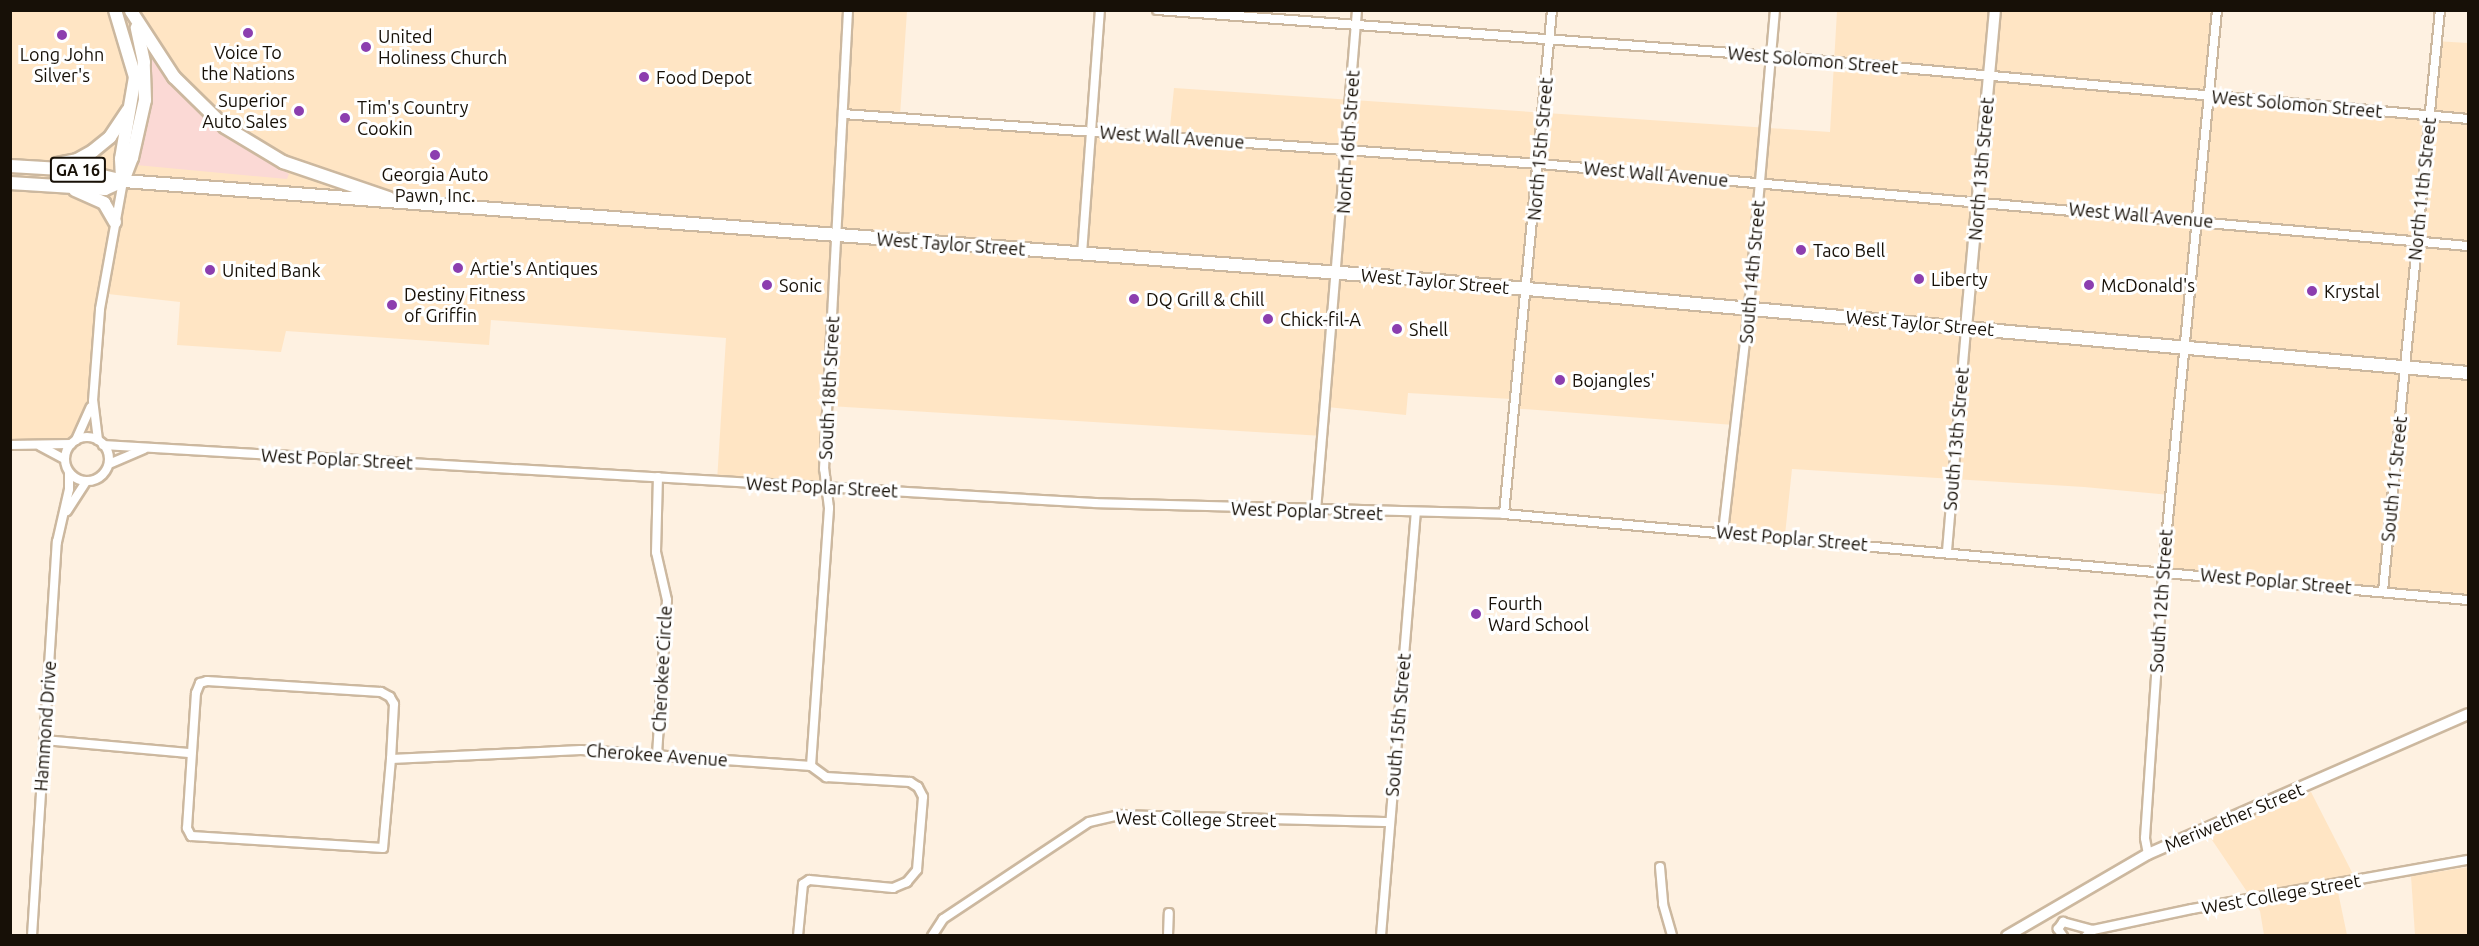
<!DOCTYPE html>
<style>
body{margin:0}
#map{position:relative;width:2479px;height:946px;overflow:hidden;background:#fef1e1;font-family:Ubuntu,sans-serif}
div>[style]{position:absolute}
.built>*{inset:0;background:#ffe5c4}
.green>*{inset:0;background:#fbd9d5}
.roads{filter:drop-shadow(2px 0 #ccb89f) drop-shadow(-2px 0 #ccb89f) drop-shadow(0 2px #ccb89f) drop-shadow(0 -2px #ccb89f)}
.minor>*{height:8px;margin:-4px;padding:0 4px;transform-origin:4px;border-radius:4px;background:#fff}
.minor>.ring{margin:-4px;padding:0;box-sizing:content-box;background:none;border:8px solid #fff;border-radius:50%}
.tertiary>*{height:10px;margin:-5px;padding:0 5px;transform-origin:5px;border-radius:5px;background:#fff}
.primary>*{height:12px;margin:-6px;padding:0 6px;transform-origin:6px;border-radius:6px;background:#fff}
.dots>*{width:16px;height:16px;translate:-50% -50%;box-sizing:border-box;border:3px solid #fff;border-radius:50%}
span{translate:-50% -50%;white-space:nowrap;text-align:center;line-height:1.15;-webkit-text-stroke:6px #fff;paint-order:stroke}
.shield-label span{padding:2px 4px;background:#fff;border:2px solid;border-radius:4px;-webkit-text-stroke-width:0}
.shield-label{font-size:16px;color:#171007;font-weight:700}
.poi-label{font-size:18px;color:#171007}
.left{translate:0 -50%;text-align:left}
.right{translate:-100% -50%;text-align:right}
.street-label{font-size:18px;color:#171007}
.frame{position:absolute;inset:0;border:12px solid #171007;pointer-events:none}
</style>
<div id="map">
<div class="built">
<i style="clip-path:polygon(11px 11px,907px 11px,900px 116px,1169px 137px,1174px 88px,1830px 132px,1837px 11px,2219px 11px,2211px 101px,2430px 117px,2435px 41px,2468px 43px,2468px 600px,2166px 568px,2170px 495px,2084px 487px,1792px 469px,1785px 535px,1725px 528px,1734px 425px,1510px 408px,1511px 399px,1408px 393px,1406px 415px,1327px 407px,1323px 436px,829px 406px,822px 488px,717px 481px,726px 338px,491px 320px,489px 345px,286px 331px,281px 352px,177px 345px,180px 302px,108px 294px,95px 438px,11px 443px)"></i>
<i style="clip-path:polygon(2311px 792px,2360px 888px,2338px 892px,2347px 935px,2264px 935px,2260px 911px,2208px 834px)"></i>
<i style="clip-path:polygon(2468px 867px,2468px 935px,2415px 935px,2411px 876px)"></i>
</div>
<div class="green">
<i style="clip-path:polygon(149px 49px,182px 93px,214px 126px,289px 174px,287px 179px,136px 165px,151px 84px)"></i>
</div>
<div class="roads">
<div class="minor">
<i style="left:1157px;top:10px;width:616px;rotate:4.28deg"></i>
<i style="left:1771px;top:56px;width:700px;rotate:5.16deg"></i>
<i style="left:843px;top:114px;width:699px;rotate:4.1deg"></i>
<i style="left:1540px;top:164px;width:932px;rotate:5.05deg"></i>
<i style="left:1082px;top:254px;width:245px;rotate:-85.8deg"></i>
<i class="ring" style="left:65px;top:437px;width:36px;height:36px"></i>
<i style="left:76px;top:440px;width:36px;rotate:-66deg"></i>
<i style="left:98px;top:440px;width:39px;rotate:-97deg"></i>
<i style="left:93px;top:401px;width:92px;rotate:-85.6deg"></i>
<i style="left:100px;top:309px;width:130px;rotate:-79.8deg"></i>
<i style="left:10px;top:445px;width:61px;rotate:-0.9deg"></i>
<i style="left:103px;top:445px;width:994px;rotate:3.35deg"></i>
<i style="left:1095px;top:503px;width:409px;rotate:1.5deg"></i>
<i style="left:1504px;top:514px;width:968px;rotate:5.1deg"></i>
<i style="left:40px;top:446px;width:27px;rotate:28deg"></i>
<i style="left:109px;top:464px;width:38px;rotate:-23deg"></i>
<i style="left:67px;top:511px;width:35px;rotate:-57deg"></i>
<i style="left:1316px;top:511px;width:503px;rotate:-85.32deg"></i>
<i style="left:1504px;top:514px;width:506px;rotate:-84.56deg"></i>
<i style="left:1723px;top:532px;width:226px;rotate:-83.4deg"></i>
<i style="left:1749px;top:307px;width:298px;rotate:-85deg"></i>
<i style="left:1947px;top:551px;width:224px;rotate:-85.1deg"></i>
<i style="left:2383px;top:591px;width:584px;rotate:-84.4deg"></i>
<i style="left:207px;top:681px;width:174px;rotate:3.6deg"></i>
<i style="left:381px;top:692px;width:10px;rotate:29deg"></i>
<i style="left:390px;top:697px;width:8px;rotate:60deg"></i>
<i style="left:394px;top:704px;width:55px;rotate:93.1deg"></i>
<i style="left:391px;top:759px;width:89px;rotate:95.1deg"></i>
<i style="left:383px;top:848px;width:192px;rotate:-176.4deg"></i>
<i style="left:191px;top:836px;width:9px;rotate:-117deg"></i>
<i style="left:187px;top:828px;width:135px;rotate:-86.2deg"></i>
<i style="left:196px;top:693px;width:11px;rotate:-68deg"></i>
<i style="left:200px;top:683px;width:7px;rotate:-16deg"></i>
<i style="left:44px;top:740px;width:148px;rotate:5.1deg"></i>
<i style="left:657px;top:755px;width:155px;rotate:-86.3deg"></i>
<i style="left:667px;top:600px;width:49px;rotate:-102.9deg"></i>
<i style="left:656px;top:552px;width:75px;rotate:-88.5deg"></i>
<i style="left:391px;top:759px;width:190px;rotate:-2.7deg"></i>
<i style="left:581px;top:750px;width:231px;rotate:4deg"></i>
<i style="left:811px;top:766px;width:19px;rotate:36deg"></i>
<i style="left:826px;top:777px;width:84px;rotate:3.4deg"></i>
<i style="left:910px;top:782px;width:9px;rotate:32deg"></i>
<i style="left:918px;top:787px;width:11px;rotate:63deg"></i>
<i style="left:923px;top:797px;width:73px;rotate:94.7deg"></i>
<i style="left:917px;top:870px;width:16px;rotate:130deg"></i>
<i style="left:907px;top:882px;width:15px;rotate:157deg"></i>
<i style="left:893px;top:888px;width:84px;rotate:-174.6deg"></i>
<i style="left:809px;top:880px;width:7px;rotate:146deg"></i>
<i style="left:803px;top:884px;width:52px;rotate:95.5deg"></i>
<i style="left:811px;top:766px;width:259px;rotate:-86deg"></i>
<i style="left:829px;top:508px;width:39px;rotate:-97deg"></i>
<i style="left:824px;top:469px;width:460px;rotate:-87deg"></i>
<i style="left:2148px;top:854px;width:16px;rotate:-101deg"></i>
<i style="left:2145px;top:838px;width:268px;rotate:-86.1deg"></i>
<i style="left:2163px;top:571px;width:564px;rotate:-84.5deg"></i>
<i style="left:1660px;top:867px;width:37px;rotate:85deg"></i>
<i style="left:1663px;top:904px;width:33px;rotate:74deg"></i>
<i style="left:32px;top:936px;width:395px;rotate:-86.4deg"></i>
<i style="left:57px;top:542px;width:54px;rotate:-77.2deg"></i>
<i style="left:69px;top:489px;width:16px;rotate:-90deg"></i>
<i style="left:932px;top:936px;width:20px;rotate:-57deg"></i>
<i style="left:943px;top:919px;width:175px;rotate:-33.6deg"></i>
<i style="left:1089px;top:822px;width:32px;rotate:-13deg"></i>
<i style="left:1120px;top:815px;width:270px;rotate:1.5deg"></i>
<i style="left:1168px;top:936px;width:23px;rotate:-88deg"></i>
<i style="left:1381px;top:936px;width:423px;rotate:-85.3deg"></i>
<i style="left:2063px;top:936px;width:9px;rotate:-126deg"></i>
<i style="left:2058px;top:929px;width:9px;rotate:-54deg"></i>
<i style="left:2063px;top:922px;width:31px;rotate:15deg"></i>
<i style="left:2086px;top:936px;width:9px;rotate:-41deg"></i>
<i style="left:2093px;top:930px;width:101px;rotate:-12deg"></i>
<i style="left:2192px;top:909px;width:280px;rotate:-10.1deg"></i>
</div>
<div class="tertiary">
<i style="left:1966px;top:328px;width:319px;rotate:-84.8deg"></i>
<i style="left:2007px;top:936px;width:163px;rotate:-30.2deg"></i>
<i style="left:2148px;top:854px;width:349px;rotate:-23.6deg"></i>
</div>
<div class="primary">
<i style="left:115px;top:10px;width:70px;rotate:73.4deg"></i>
<i style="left:135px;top:77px;width:83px;rotate:99.7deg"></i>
<i style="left:121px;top:159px;width:18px;rotate:87deg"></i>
<i style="left:131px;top:11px;width:79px;rotate:56.9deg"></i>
<i style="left:174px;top:77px;width:71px;rotate:44.4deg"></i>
<i style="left:225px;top:127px;width:68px;rotate:31.1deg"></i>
<i style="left:283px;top:162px;width:112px;rotate:18.8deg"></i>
<i style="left:57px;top:164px;width:20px;rotate:-11deg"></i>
<i style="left:77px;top:160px;width:18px;rotate:-29deg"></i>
<i style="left:93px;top:151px;width:22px;rotate:-39deg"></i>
<i style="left:110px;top:137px;width:32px;rotate:-56deg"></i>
<i style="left:10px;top:166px;width:68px;rotate:3.4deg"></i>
<i style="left:78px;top:170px;width:46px;rotate:13.7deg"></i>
<i style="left:123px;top:181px;width:1274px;rotate:4.32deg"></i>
<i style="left:1393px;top:277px;width:1079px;rotate:5.1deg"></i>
<i style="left:123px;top:181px;width:25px;rotate:-69deg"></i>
<i style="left:132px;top:158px;width:59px;rotate:-77.4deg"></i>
<i style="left:145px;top:100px;width:38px;rotate:-92deg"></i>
<i style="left:144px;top:62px;width:35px;rotate:-102deg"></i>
<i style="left:10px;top:183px;width:95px;rotate:3.6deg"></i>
<i style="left:105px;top:189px;width:20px;rotate:-24deg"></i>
<i style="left:75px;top:190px;width:32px;rotate:24deg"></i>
<i style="left:104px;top:203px;width:22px;rotate:60deg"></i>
</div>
</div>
<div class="dots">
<i style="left:248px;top:33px;background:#8c3eaf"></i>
<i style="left:62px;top:35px;background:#8c3eaf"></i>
<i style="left:366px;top:47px;background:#8c3eaf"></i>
<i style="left:644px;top:77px;background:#8c3eaf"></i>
<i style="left:299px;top:111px;background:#8c3eaf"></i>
<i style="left:345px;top:118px;background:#8c3eaf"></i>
<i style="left:435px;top:155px;background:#8c3eaf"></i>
<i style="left:1801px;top:250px;background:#8c3eaf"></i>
<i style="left:458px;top:268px;background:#8c3eaf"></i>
<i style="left:210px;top:270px;background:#8c3eaf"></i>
<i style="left:1919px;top:279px;background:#8c3eaf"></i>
<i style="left:767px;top:285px;background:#8c3eaf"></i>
<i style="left:2089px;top:285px;background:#8c3eaf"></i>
<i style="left:2312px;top:291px;background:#8c3eaf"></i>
<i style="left:1134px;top:299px;background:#8c3eaf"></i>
<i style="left:392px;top:305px;background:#8c3eaf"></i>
<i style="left:1268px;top:319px;background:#8c3eaf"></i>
<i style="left:1397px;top:329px;background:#8c3eaf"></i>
<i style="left:1560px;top:380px;background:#8c3eaf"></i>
<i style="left:1476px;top:614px;background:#8c3eaf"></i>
</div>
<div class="shield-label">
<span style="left:78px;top:170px">GA 16</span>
</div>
<div class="poi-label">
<span class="left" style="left:378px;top:47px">United<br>Holiness Church</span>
<span style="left:248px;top:63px">Voice To<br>the Nations</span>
<span style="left:62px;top:65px">Long John<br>Silver's</span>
<span class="left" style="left:656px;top:77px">Food Depot</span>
<span class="right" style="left:287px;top:111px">Superior<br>Auto Sales</span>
<span class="left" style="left:357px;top:118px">Tim's Country<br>Cookin</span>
<span style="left:435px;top:185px">Georgia Auto<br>Pawn, Inc.</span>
<span class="left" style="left:1813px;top:250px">Taco Bell</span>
<span class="left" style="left:470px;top:268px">Artie's Antiques</span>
<span class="left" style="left:222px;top:270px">United Bank</span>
<span class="left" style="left:1931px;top:279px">Liberty</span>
<span class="left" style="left:779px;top:285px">Sonic</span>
<span class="left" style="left:2101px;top:285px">McDonald's</span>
<span class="left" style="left:2324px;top:291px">Krystal</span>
<span class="left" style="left:404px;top:305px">Destiny Fitness<br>of Griffin</span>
<span class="left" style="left:1146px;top:299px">DQ Grill &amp; Chill</span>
<span class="left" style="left:1280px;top:319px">Chick-fil-A</span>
<span class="left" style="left:1409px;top:329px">Shell</span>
<span class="left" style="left:1572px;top:380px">Bojangles'</span>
<span class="left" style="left:1488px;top:614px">Fourth<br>Ward School</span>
</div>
<div class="street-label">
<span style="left:1813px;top:60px;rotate:5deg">West Solomon Street</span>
<span style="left:2297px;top:104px;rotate:5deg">West Solomon Street</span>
<span style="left:1172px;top:137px;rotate:4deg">West Wall Avenue</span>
<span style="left:1348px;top:142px;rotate:-86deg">North 16th Street</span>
<span style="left:1540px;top:149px;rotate:-85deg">North 15th Street</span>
<span style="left:1981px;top:169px;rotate:-85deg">North 13th Street</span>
<span style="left:1656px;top:174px;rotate:5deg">West Wall Avenue</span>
<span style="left:2422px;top:189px;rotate:-84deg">North 11th Street</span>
<span style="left:2141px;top:215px;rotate:5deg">West Wall Avenue</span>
<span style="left:951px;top:244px;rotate:4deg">West Taylor Street</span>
<span style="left:1752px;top:272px;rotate:-85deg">South 14th Street</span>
<span style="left:1435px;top:281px;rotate:5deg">West Taylor Street</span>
<span style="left:1920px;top:323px;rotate:5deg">West Taylor Street</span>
<span style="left:829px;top:388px;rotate:-87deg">South 18th Street</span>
<span style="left:1956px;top:439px;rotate:-85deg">South 13th Street</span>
<span style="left:337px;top:459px;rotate:3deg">West Poplar Street</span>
<span style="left:2394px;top:479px;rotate:-84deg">South 11 Street</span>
<span style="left:822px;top:487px;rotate:3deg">West Poplar Street</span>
<span style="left:1307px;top:511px;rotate:2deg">West Poplar Street</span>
<span style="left:1792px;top:538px;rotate:5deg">West Poplar Street</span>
<span style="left:2276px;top:581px;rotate:5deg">West Poplar Street</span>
<span style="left:2161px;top:601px;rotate:-86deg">South 12th Street</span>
<span style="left:662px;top:669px;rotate:-87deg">Cherokee Circle</span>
<span style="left:1398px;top:725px;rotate:-85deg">South 15th Street</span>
<span style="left:45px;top:726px;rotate:-86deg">Hammond Drive</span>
<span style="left:657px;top:755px;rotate:4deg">Cherokee Avenue</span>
<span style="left:2234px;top:817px;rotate:-23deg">Meriwether Street</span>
<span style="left:1196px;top:819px;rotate:1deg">West College Street</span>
<span style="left:2281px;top:894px;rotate:-10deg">West College Street</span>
</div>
<div class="frame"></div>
</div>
